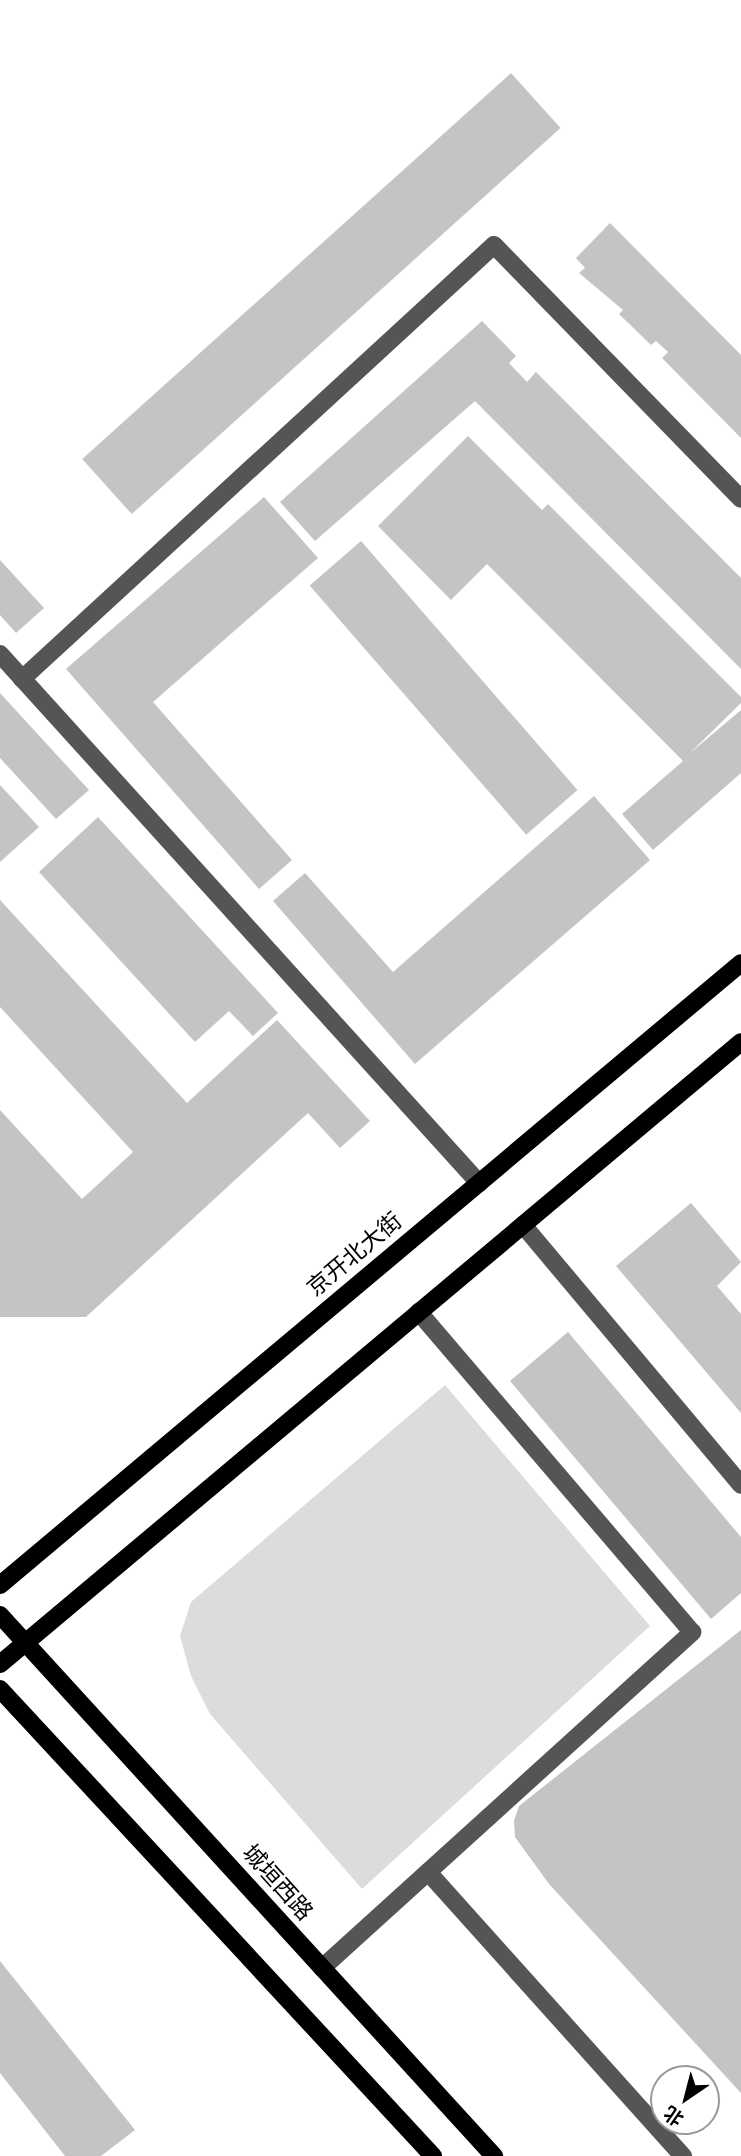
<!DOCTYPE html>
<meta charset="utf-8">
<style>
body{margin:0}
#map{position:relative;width:741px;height:2156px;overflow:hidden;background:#fff;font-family:Karla,"Noto Sans SC",sans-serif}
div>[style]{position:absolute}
.green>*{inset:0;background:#dcdcdc}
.building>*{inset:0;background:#c4c4c4;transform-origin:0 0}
.minor>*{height:18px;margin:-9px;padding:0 9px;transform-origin:9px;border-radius:9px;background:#555}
.major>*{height:18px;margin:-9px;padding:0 9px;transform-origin:9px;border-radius:9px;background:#000}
span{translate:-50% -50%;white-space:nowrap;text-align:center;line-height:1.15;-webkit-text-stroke:5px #fff;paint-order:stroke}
.street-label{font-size:23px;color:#000}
.north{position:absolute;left:650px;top:2065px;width:70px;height:70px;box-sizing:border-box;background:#fff;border:2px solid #999;border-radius:50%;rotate:215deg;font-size:19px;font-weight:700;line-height:28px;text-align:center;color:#000}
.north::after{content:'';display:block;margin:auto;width:24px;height:32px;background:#000;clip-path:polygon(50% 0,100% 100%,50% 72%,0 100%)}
</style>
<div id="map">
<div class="green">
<i style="clip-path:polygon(445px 1385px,650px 1626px,362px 1889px,210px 1714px,191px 1676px,180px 1636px,191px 1602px)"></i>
</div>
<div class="building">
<i style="left:511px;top:73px;width:74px;height:577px;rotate:48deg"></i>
<i style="clip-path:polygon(610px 223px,741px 355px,741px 438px,662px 358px,668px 352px,656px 341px,651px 345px,619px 314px,623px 310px,579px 273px,585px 268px,576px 258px)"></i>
<i style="clip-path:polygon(482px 321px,516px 356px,509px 363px,527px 382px,536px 372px,741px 578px,741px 669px,475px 401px,315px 541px,280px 502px)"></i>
<i style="clip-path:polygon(468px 436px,542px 510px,548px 504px,741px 697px,741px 703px,689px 754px,741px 710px,741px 773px,653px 850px,622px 814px,683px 761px,487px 564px,451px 600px,378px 526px)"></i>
<i style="clip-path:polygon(264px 497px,318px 558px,153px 702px,292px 860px,259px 889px,66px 669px)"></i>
<i style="left:361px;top:541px;width:330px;height:68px;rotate:49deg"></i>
<i style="clip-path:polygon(0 560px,44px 608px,16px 633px,0 615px)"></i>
<i style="clip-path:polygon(0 693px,89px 790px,56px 819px,0 758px)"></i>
<i style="clip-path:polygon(0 785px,39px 827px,0 862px)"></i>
<i style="clip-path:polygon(594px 796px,650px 860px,415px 1064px,273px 901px,305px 873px,393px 972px)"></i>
<i style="clip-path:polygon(98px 817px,278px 1013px,253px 1036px,229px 1011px,195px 1042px,39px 872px)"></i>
<i style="clip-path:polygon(0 900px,187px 1103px,277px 1020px,370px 1121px,340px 1148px,308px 1113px,86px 1317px,0 1317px,0 1110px,82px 1199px,133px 1152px,0 1007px)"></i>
<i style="clip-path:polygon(691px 1203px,741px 1262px,717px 1286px,741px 1314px,741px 1413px,616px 1266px)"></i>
<i style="clip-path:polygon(568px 1332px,741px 1537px,741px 1593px,711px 1619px,510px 1381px)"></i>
<i style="clip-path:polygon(741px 1630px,741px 2093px,549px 1884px,515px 1837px,514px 1821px,519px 1806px)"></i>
<i style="clip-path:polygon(0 1961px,135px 2130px,101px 2156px,65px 2156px,0 2073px)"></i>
</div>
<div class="minor">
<i style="left:0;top:654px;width:714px;rotate:47.84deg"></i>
<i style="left:22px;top:679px;width:641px;rotate:-42.6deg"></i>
<i style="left:494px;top:245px;width:354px;rotate:45.8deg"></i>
<i style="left:523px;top:1225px;width:339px;rotate:50deg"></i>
<i style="left:428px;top:1872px;width:382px;rotate:48.1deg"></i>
<i style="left:322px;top:1968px;width:500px;rotate:-42.2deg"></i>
<i style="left:692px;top:1632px;width:421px;rotate:-130.5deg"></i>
</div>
<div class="major">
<i style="left:0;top:1585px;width:967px;rotate:-40.01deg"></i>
<i style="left:0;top:1615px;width:733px;rotate:47.6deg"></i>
<i style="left:0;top:1664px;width:967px;rotate:-40.01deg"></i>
<i style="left:0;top:1689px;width:637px;rotate:47.16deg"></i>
</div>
<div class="street-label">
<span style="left:355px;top:1255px;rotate:-40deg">京开北大街</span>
<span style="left:277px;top:1883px;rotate:48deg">城垣西路</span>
</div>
<div class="north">北</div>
</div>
